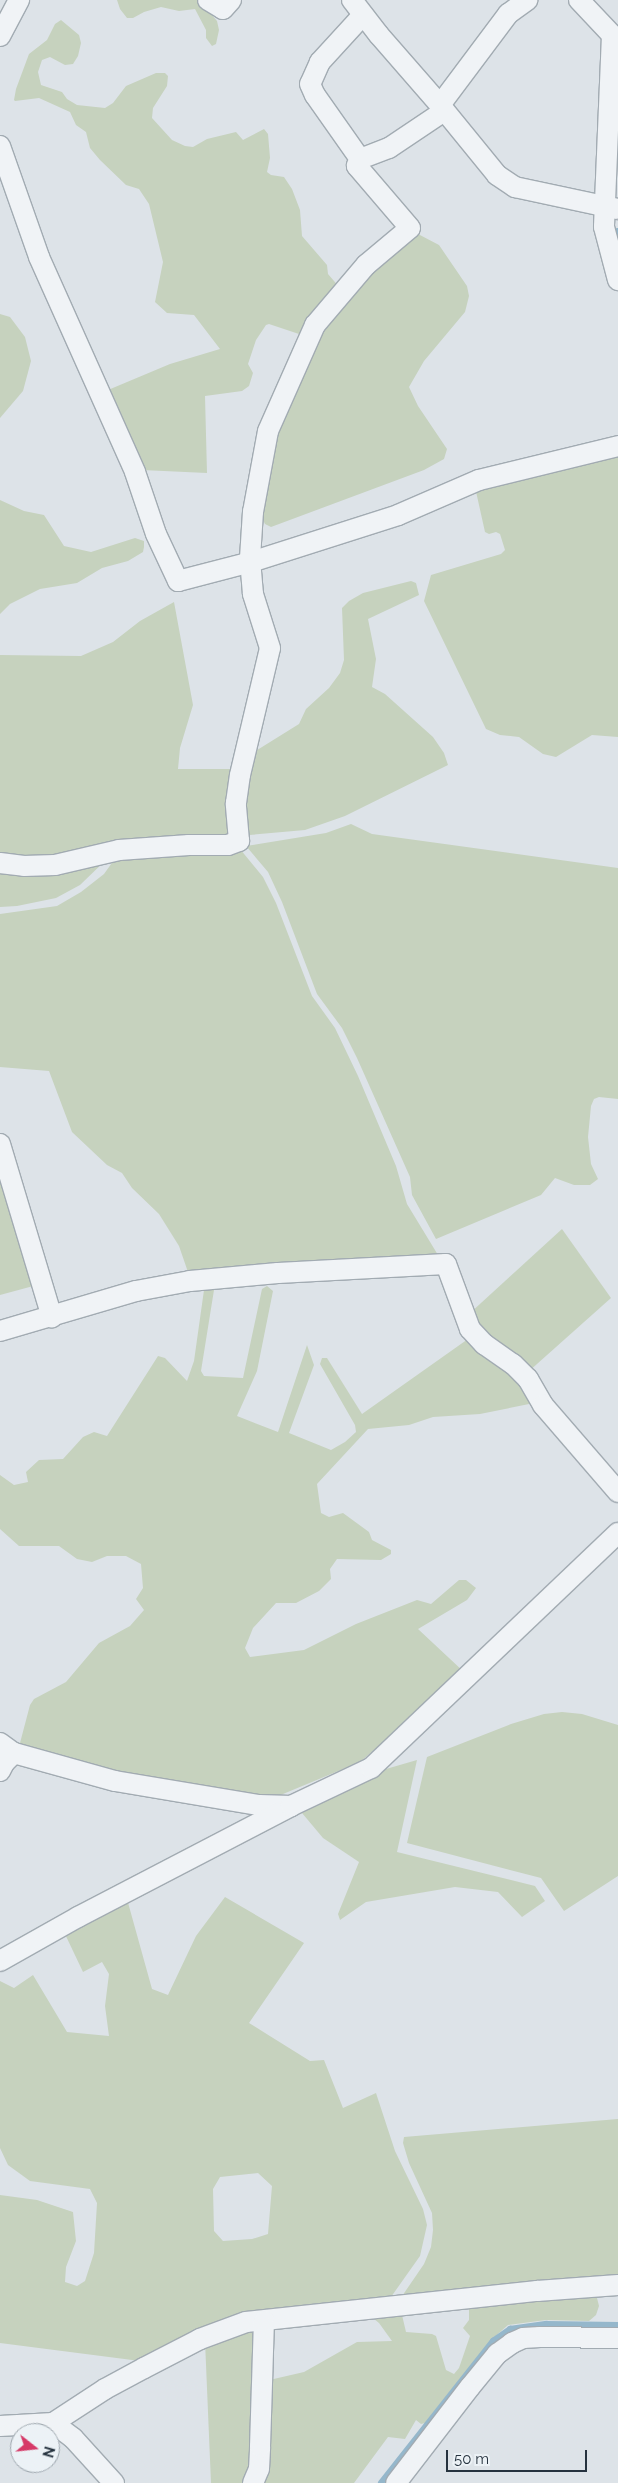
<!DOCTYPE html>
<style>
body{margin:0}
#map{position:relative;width:618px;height:2483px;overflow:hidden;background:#dde3e8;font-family:Raleway,sans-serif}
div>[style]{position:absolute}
.green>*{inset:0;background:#c6d2be}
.stream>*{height:5.5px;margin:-2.75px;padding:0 2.75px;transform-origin:2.75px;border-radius:2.75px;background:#95b7cb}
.roads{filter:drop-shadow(1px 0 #a2abb2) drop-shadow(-1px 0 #a2abb2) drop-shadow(0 1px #a2abb2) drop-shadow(0 -1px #a2abb2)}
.minor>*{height:20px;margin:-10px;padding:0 10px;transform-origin:10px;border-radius:10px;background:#f0f3f6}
span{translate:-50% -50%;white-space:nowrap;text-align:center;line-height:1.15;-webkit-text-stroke:4px #ecf2f6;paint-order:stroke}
.north{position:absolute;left:10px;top:2423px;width:50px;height:50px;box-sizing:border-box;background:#ecf2f6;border:1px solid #9da6ad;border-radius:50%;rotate:106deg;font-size:14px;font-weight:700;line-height:20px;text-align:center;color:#26333f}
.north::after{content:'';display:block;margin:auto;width:18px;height:22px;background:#d63967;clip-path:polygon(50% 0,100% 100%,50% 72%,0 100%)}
.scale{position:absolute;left:446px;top:2450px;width:141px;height:22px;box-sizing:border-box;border:2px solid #26333f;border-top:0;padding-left:6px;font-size:15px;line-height:18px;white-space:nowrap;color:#26333f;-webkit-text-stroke:4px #ecf2f6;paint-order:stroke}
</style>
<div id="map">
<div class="green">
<i style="clip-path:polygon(117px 0,200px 0,216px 10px,212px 15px,217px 21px,219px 30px,216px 44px,212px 46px,206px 38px,206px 30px,195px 9px,179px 11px,161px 7px,144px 12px,133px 18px,127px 18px,120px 9px)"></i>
<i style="clip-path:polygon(61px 20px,79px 35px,81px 43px,78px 56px,73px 64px,65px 65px,50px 57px,42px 60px,38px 72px,41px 85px,62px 92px,67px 99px,77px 105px,105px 108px,113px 103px,126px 86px,156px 73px,165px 73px,168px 76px,167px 86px,153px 108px,152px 118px,172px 140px,185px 146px,193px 147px,207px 139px,236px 132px,243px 140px,264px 129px,268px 134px,270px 158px,267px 172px,271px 175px,284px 177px,292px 189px,300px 210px,302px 236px,327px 265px,328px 274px,340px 288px,305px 336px,269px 324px,266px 325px,256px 340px,248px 364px,253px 373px,249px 386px,242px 391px,205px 396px,207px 473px,142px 470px,108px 390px,170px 364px,220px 349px,194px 315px,167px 313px,155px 302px,163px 262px,149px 204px,139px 189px,126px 185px,100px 160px,90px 148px,86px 132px,76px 125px,70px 112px,39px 98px,15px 101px,14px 100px,16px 89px,29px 54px,47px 40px,55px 24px)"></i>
<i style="clip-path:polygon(411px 234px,418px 234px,439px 245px,467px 286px,469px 296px,465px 312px,424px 361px,409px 387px,418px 406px,447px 449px,444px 459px,424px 470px,271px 527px,265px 524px,261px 516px,274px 433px,319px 329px,368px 273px)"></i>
<i style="clip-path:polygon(0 314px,10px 317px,25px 337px,31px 361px,23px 391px,0 418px)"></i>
<i style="clip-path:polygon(618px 455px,618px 737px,592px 735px,556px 757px,543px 754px,519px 737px,500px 735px,486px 729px,424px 601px,431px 575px,501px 554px,505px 550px,500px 534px,496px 532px,489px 534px,485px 532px,475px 487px)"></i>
<i style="clip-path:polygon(0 500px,24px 511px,44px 515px,64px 546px,91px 552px,135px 538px,144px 541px,144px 547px,143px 552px,128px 561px,102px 568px,77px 583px,40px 589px,10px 604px,0 614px)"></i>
<i style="clip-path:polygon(411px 581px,416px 583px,419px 595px,368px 619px,376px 659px,372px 687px,385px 694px,433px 737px,444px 753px,448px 765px,345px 816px,305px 830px,249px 835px,241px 830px,249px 755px,299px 724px,306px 709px,329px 688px,340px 673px,344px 660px,342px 608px,349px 601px,363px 593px)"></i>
<i style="clip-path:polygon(174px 602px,193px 705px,180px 748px,178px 769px,235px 769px,233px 834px,30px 862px,0 858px,0 655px,81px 656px,113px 642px,140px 621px)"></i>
<i style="clip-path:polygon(351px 824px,372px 834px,618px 868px,618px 1099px,599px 1097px,594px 1099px,591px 1106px,588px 1137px,591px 1164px,598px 1179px,590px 1185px,574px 1185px,555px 1178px,541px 1195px,436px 1239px,412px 1195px,410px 1177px,357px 1058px,342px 1028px,317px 994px,282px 902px,268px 872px,246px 846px,326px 833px)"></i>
<i style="clip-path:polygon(240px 849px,263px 877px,276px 903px,312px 996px,335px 1028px,358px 1076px,396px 1166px,407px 1204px,438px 1255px,189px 1275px,179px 1246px,159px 1214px,132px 1188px,122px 1173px,107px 1165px,72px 1132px,49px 1071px,0 1067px,0 914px,57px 906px,81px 892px,104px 874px,114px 860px)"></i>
<i style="clip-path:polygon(108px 858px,80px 885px,56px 898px,17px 906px,0 907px,0 866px)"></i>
<i style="clip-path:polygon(0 1158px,37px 1285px,0 1295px)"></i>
<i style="clip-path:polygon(562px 1229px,611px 1298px,528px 1372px,493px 1344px,469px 1314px)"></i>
<i style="clip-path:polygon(267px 1286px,273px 1291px,257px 1371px,237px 1416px,278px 1432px,307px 1345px,314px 1365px,289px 1433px,331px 1450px,345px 1442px,356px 1432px,355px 1425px,320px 1364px,322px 1358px,327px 1358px,362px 1414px,468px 1339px,511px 1368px,534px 1403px,480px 1414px,433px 1417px,409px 1425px,368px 1429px,317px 1484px,321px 1513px,329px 1517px,343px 1513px,369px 1532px,372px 1540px,391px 1550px,391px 1554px,381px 1560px,337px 1559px,330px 1569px,331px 1579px,319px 1591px,296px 1603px,276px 1603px,253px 1628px,245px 1648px,250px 1657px,304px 1650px,356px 1624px,417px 1600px,431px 1604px,459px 1580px,466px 1580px,476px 1588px,467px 1600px,418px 1629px,464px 1672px,360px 1762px,271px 1799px,113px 1773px,24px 1747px,20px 1743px,30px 1705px,34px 1699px,66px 1682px,99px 1643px,130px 1626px,144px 1610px,136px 1599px,143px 1588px,141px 1564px,126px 1556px,107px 1556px,92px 1562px,77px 1559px,59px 1546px,19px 1546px,0 1529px,0 1475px,14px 1485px,28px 1482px,26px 1472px,39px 1460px,63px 1459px,83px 1437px,94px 1432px,107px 1436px,158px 1356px,165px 1358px,187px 1381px,194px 1361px,204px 1290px,207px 1287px,212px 1287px,214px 1290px,201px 1371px,204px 1376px,243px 1378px,262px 1289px)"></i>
<i style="clip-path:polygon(562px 1712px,582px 1714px,618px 1725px,618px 1876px,564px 1911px,541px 1878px,407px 1843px,427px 1757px,511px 1724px,544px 1714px)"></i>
<i style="clip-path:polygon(417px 1760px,397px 1852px,535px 1886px,545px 1901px,522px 1917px,498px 1892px,455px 1887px,366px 1902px,340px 1920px,338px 1914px,359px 1862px,323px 1838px,302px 1813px,386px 1769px)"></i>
<i style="clip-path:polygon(evenodd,225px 1897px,304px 1943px,249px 2023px,310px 2061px,324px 2060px,343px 2108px,376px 2093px,395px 2151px,423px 2209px,427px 2225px,420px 2256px,391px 2297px,256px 2314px,140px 2361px,0 2343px,0 2195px,37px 2200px,73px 2212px,76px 2241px,66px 2267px,65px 2282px,77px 2286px,85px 2281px,94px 2253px,97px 2203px,90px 2189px,30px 2181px,8px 2165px,0 2148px,0 1981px,14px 1988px,33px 1975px,67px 2032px,109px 2036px,105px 2006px,109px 1974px,102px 1962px,83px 1972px,64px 1932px,127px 1899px,152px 1989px,168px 1995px,196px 1936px,225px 1897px,258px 2173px,272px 2186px,268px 2234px,252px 2239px,223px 2241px,214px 2231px,213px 2189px,220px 2177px,258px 2173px)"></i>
<i style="clip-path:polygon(618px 2119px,618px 2282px,398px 2302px,424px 2264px,431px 2247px,433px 2230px,432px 2213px,409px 2163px,403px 2143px,404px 2137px)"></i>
<i style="clip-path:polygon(591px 2292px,597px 2298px,599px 2306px,596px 2315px,589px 2321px,546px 2320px,508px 2325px,491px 2340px,425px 2423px,421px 2424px,416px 2420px,405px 2439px,388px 2437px,354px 2483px,258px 2483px,265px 2381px,304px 2372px,357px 2342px,392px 2341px,379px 2323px,368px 2314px,402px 2315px,406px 2332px,432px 2334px,436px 2336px,446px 2370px,454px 2374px,459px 2368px,470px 2336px,463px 2328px,469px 2320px,469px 2302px)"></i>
<i style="clip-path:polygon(257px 2325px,249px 2483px,211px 2483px,205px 2341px)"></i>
</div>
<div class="stream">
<i style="left:618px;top:231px;width:1px;rotate:90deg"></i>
<i style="left:381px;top:2483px;width:181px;rotate:-51.7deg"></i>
<i style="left:493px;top:2341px;width:21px;rotate:-35deg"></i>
<i style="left:510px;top:2329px;width:37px;rotate:-8deg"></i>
<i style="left:547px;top:2324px;width:71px;rotate:0.8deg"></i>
</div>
<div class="roads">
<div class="minor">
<i style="left:208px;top:0;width:17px;rotate:31deg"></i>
<i style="left:223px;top:9px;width:12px;rotate:-48deg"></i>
<i style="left:352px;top:0;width:44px;rotate:52.4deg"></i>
<i style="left:379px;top:35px;width:93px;rotate:48.9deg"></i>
<i style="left:440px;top:105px;width:90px;rotate:50.8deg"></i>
<i style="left:497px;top:175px;width:22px;rotate:34deg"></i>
<i style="left:515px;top:187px;width:105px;rotate:12.1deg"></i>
<i style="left:579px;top:0;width:48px;rotate:46.7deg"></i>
<i style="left:612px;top:35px;width:192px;rotate:92.4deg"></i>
<i style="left:604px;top:227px;width:55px;rotate:75.2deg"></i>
<i style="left:363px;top:15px;width:64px;rotate:132.5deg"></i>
<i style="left:320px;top:62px;width:24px;rotate:114deg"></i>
<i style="left:310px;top:84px;width:12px;rotate:66deg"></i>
<i style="left:315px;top:95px;width:78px;rotate:54.9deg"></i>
<i style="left:360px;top:159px;width:31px;rotate:-21deg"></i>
<i style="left:389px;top:148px;width:66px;rotate:-33.9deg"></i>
<i style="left:0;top:36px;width:41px;rotate:-62.2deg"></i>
<i style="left:440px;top:105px;width:114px;rotate:-53.2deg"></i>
<i style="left:508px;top:14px;width:24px;rotate:-36deg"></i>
<i style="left:0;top:146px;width:118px;rotate:70.6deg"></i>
<i style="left:39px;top:257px;width:235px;rotate:65.9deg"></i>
<i style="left:135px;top:472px;width:65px;rotate:71.3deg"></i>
<i style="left:156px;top:534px;width:52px;rotate:64.9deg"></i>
<i style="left:178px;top:581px;width:75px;rotate:-14.6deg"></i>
<i style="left:251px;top:562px;width:154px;rotate:-17.7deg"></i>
<i style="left:398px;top:515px;width:88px;rotate:-23.4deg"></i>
<i style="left:479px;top:480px;width:143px;rotate:-13.7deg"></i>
<i style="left:0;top:863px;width:24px;rotate:7deg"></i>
<i style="left:24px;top:866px;width:31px;rotate:-2deg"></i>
<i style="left:55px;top:865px;width:66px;rotate:-13.2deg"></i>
<i style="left:119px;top:850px;width:70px;rotate:-4.1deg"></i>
<i style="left:189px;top:845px;width:39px"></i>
<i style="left:228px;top:845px;width:12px;rotate:-20deg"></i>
<i style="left:239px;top:841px;width:38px;rotate:-95deg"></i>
<i style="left:236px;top:803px;width:28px;rotate:-82deg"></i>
<i style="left:240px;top:775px;width:130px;rotate:-76.7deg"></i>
<i style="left:270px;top:648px;width:57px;rotate:-107.5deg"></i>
<i style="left:253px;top:594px;width:36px;rotate:-95deg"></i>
<i style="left:250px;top:558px;width:46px;rotate:-86.3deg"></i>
<i style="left:253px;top:512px;width:82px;rotate:-79.5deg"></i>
<i style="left:268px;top:431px;width:116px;rotate:-66.1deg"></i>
<i style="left:315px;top:325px;width:79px;rotate:-49.6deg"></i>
<i style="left:366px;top:265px;width:57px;rotate:-40.1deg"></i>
<i style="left:410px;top:228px;width:82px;rotate:-130.5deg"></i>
<i style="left:357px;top:166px;width:8px;rotate:-67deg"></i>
<i style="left:0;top:1144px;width:181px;rotate:73.3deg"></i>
<i style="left:0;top:1331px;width:142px;rotate:-16.4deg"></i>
<i style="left:136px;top:1291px;width:55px;rotate:-10.5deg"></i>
<i style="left:190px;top:1281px;width:88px;rotate:-5.2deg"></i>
<i style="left:278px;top:1273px;width:168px;rotate:-3.1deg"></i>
<i style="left:446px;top:1264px;width:69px;rotate:69.7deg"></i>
<i style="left:470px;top:1329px;width:21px;rotate:47deg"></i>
<i style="left:484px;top:1344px;width:35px;rotate:35deg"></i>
<i style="left:513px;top:1364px;width:21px;rotate:45deg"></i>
<i style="left:528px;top:1379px;width:30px;rotate:60deg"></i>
<i style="left:543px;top:1405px;width:115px;rotate:49.2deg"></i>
<i style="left:0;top:1743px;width:17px;rotate:36deg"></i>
<i style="left:14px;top:1753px;width:105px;rotate:15.5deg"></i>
<i style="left:115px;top:1781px;width:146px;rotate:9.5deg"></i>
<i style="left:259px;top:1805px;width:32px;rotate:2deg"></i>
<i style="left:0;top:1771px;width:9px;rotate:-63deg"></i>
<i style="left:4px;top:1763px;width:14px;rotate:-45deg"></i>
<i style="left:0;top:1961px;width:90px;rotate:-29.4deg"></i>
<i style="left:78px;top:1917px;width:240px;rotate:-27.5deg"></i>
<i style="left:291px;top:1806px;width:89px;rotate:-25.4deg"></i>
<i style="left:371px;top:1768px;width:341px;rotate:-43.6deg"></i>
<i style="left:53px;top:2423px;width:62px;rotate:-33.2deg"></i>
<i style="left:105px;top:2389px;width:44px;rotate:-28.3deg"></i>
<i style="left:144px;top:2368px;width:63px;rotate:-27.4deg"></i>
<i style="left:200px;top:2339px;width:49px;rotate:-20.3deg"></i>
<i style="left:246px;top:2322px;width:293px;rotate:-6.1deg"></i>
<i style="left:537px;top:2291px;width:81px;rotate:-4.2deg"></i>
<i style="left:0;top:2426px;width:53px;rotate:-3.2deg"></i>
<i style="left:53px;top:2423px;width:25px;rotate:37deg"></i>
<i style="left:73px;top:2438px;width:61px;rotate:47.7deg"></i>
<i style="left:253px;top:2483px;width:15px;rotate:-67deg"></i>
<i style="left:259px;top:2469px;width:22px;rotate:-87deg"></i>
<i style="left:260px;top:2447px;width:126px;rotate:-88.2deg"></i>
<i style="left:396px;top:2483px;width:121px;rotate:-52.4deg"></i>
<i style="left:470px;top:2387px;width:43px;rotate:-50.7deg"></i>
<i style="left:497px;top:2354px;width:19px;rotate:-36deg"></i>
<i style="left:512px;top:2343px;width:12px;rotate:-24deg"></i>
<i style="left:523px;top:2338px;width:17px;rotate:-3deg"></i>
<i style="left:540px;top:2337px;width:78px;rotate:0.7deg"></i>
</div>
</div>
<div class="north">N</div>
<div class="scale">50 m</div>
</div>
